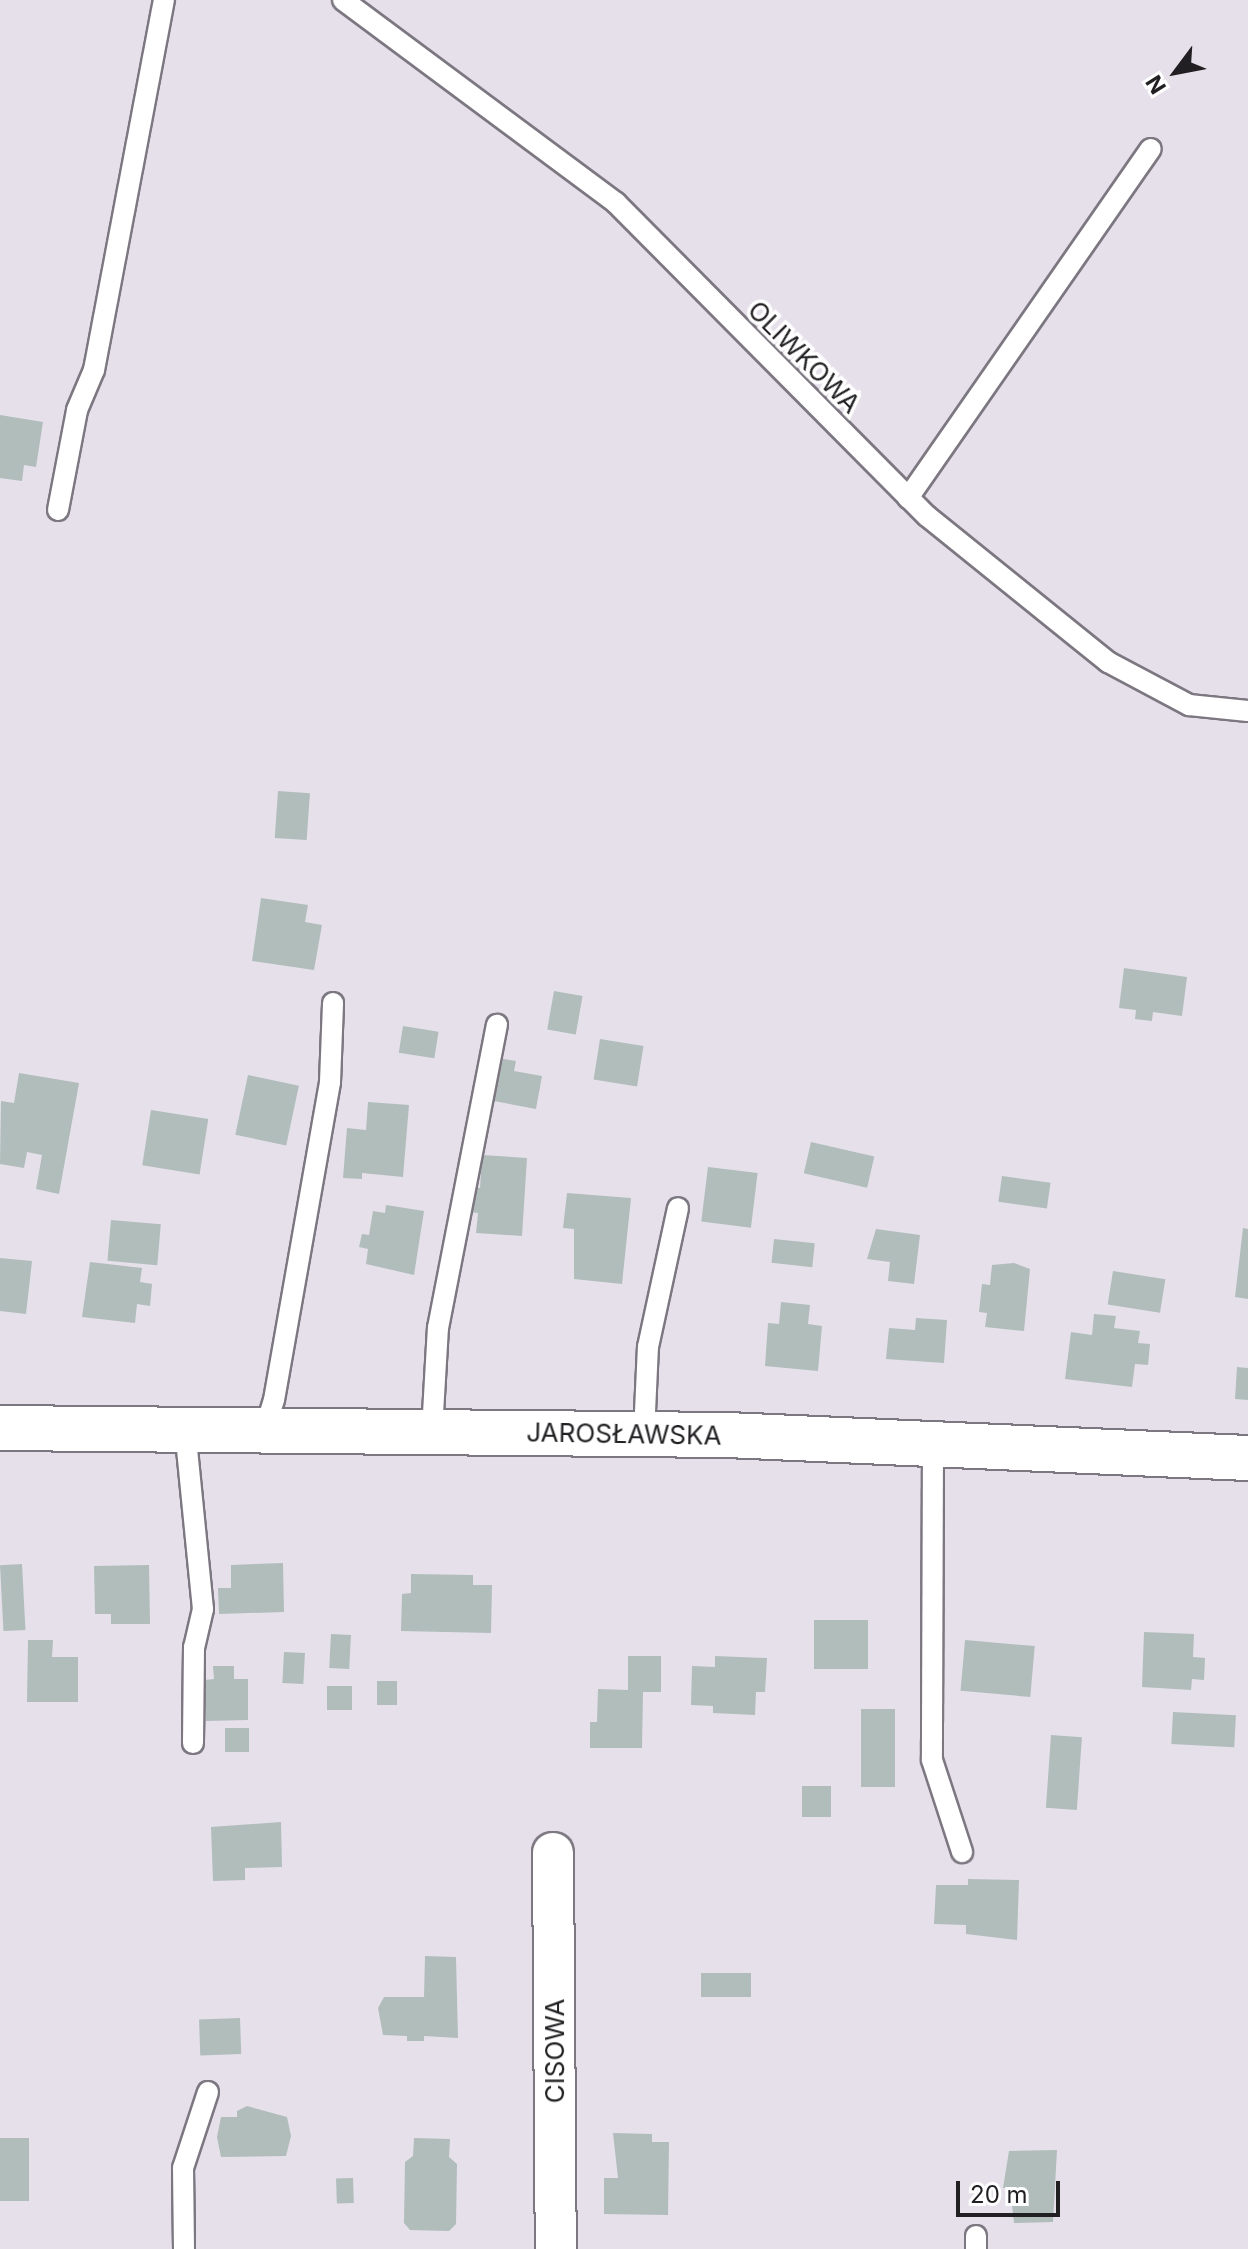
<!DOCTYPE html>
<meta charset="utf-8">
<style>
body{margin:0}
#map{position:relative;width:1248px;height:2249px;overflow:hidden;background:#e6e0ea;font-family:Inter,sans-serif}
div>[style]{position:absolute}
.building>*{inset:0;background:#b0bdbb;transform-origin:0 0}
.roads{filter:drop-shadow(2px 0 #7c7780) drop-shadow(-2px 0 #7c7780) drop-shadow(0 2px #7c7780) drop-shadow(0 -2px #7c7780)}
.lane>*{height:20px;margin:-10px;padding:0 10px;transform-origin:10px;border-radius:10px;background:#fff}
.street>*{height:40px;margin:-20px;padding:0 20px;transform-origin:20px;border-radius:20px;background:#fff}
.secondary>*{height:44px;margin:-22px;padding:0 22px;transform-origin:22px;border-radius:22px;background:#fff}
span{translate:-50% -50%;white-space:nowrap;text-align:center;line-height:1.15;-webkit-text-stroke:7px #fff;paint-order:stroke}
.street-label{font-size:26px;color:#211f22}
.north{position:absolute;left:1136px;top:32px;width:80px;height:80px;-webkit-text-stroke:6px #fff;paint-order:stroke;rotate:238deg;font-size:22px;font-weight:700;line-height:32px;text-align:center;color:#211f22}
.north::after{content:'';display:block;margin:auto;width:28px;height:36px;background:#211f22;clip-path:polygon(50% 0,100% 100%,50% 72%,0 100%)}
.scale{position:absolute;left:956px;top:2181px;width:104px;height:36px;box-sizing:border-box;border:4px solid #211f22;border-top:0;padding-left:10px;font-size:24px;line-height:28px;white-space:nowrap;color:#211f22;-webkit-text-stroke:6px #fff;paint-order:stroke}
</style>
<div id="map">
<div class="building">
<i style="clip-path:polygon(0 415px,43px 422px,36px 467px,24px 465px,22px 481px,0 478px)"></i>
<i style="left:278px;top:791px;width:32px;height:47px;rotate:4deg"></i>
<i style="clip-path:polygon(261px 898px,308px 905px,305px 922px,322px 925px,314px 970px,252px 961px)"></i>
<i style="clip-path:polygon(1124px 968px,1187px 977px,1182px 1016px,1153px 1012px,1152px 1021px,1135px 1019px,1136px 1010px,1119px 1008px)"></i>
<i style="left:554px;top:991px;width:29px;height:39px;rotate:10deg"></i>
<i style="left:403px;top:1026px;width:36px;height:27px;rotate:9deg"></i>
<i style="left:600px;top:1039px;width:44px;height:41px;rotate:9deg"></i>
<i style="clip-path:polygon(503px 1059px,516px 1061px,514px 1071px,542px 1076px,536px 1109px,494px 1101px)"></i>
<i style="clip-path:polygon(19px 1073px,79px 1083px,59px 1194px,36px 1189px,42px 1155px,27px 1152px,24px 1168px,0 1164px,1px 1101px,14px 1103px)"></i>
<i style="left:248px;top:1075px;width:52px;height:61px;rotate:12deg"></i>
<i style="clip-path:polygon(368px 1102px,409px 1105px,403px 1177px,362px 1173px,362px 1179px,343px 1178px,347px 1128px,366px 1130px)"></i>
<i style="left:151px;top:1110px;width:58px;height:56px;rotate:9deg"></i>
<i style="left:811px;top:1142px;width:65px;height:32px;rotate:13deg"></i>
<i style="clip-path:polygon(482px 1155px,527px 1158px,522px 1236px,476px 1233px,478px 1213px,468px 1212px,470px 1187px,480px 1188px)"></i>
<i style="left:708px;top:1167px;width:50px;height:55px;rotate:7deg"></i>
<i style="left:1002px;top:1176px;width:49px;height:26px;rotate:8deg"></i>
<i style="clip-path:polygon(567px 1193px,631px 1198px,622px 1284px,574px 1279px,574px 1229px,563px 1228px)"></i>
<i style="clip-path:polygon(386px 1205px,424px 1211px,414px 1275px,366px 1264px,368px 1249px,359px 1247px,362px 1234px,369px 1235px,373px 1211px,385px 1213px)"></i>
<i style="left:111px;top:1220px;width:50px;height:41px;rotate:5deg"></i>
<i style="clip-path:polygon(1243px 1228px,1248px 1229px,1248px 1299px,1235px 1297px)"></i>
<i style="clip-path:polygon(876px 1229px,920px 1235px,914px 1284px,888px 1281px,890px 1262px,867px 1259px)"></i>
<i style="left:774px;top:1239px;width:41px;height:24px;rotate:6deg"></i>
<i style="clip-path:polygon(0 1258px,32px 1261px,26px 1314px,0 1311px)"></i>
<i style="clip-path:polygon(90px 1262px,142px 1268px,140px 1282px,152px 1284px,150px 1306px,137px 1304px,135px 1323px,82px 1317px)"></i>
<i style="clip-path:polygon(1014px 1263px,1030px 1269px,1024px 1331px,985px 1327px,987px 1313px,979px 1312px,982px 1284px,990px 1285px,992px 1265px)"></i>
<i style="left:1113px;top:1271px;width:53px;height:34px;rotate:9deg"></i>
<i style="clip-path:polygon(781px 1302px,810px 1305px,808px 1324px,822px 1326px,818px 1371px,765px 1366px,768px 1323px,779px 1324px)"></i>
<i style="clip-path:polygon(1094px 1314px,1116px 1316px,1114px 1328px,1140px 1331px,1138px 1343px,1150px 1344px,1148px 1365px,1135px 1364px,1132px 1387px,1065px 1379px,1071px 1332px,1092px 1335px)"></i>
<i style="clip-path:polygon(916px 1318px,947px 1320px,944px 1363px,886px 1359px,889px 1328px,915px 1330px)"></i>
<i style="clip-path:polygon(1237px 1367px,1248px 1368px,1248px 1400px,1235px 1399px)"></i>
<i style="clip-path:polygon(283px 1563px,284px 1612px,219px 1614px,218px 1588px,231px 1588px,231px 1565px)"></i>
<i style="left:22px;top:1564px;width:66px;height:22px;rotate:87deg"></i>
<i style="clip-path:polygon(149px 1565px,150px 1624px,111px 1624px,111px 1614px,95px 1614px,94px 1566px)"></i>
<i style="clip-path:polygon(411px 1574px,473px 1575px,473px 1585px,492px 1585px,491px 1633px,401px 1631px,402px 1594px,411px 1593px)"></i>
<i style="left:814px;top:1620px;width:54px;height:49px"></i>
<i style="clip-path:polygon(1144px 1632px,1194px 1634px,1193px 1657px,1205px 1658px,1204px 1680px,1192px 1679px,1191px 1690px,1142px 1687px)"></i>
<i style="left:331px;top:1634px;width:20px;height:34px;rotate:3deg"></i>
<i style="clip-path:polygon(28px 1640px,53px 1640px,52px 1657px,78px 1657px,78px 1702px,27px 1702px)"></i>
<i style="left:965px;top:1640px;width:70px;height:51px;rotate:5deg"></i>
<i style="left:284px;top:1652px;width:21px;height:31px;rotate:3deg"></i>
<i style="clip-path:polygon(628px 1656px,661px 1656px,661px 1692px,643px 1692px,642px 1748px,590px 1748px,590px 1722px,597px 1722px,598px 1689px,628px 1690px)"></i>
<i style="clip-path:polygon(715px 1656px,767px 1658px,765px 1692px,756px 1692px,755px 1715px,713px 1713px,713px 1706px,691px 1705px,692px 1666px,715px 1667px)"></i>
<i style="clip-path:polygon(213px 1666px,234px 1666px,234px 1679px,248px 1679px,248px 1720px,206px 1721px,205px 1680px,214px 1679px)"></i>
<i style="left:377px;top:1681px;width:20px;height:24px"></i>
<i style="left:327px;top:1686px;width:25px;height:24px"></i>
<i style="left:861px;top:1709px;width:34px;height:78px"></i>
<i style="left:1173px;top:1712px;width:63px;height:32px;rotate:3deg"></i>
<i style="left:249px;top:1728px;width:24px;height:24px;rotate:90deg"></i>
<i style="left:1051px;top:1735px;width:31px;height:73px;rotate:4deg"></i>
<i style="left:802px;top:1786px;width:29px;height:31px"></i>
<i style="clip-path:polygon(281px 1822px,282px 1867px,245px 1868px,245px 1880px,213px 1881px,211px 1827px)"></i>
<i style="clip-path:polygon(968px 1879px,1019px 1880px,1017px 1940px,966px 1934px,966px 1925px,934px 1924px,936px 1885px,968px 1885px)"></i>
<i style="clip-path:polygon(425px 1956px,456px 1957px,458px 2038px,424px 2036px,424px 2041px,407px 2041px,407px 2036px,383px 2035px,378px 2008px,384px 1997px,424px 1997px)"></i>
<i style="left:751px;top:1973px;width:24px;height:50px;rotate:90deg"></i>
<i style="left:240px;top:2018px;width:36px;height:41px;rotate:88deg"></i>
<i style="clip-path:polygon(247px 2106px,287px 2117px,291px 2136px,286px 2156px,221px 2157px,217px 2137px,221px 2117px,237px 2117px,237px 2111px)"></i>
<i style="clip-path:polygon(613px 2133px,652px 2134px,652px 2142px,669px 2142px,668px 2215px,604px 2214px,604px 2178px,618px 2178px)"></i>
<i style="left:0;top:2138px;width:29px;height:63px"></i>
<i style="clip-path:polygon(414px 2138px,450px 2139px,449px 2157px,457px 2164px,456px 2224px,449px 2231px,410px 2230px,404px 2223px,405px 2162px,413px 2156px)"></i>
<i style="clip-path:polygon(1057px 2150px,1053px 2222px,1014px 2223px,1010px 2188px,1003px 2188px,1009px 2151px)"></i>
<i style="left:353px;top:2178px;width:25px;height:17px;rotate:88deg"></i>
</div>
<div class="roads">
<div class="lane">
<i style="left:343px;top:0;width:340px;rotate:36.6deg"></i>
<i style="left:616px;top:203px;width:441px;rotate:45.2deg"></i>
<i style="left:927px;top:516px;width:233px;rotate:38.9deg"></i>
<i style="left:1108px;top:662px;width:92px;rotate:28deg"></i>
<i style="left:1189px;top:705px;width:59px;rotate:5.8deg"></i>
<i style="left:908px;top:498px;width:425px;rotate:-55.2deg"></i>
<i style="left:58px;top:510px;width:102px;rotate:-79.2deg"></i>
<i style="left:77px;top:410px;width:43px;rotate:-67deg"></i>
<i style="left:94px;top:370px;width:377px;rotate:-79.3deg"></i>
<i style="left:185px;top:1429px;width:181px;rotate:84.3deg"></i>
<i style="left:203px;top:1609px;width:39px;rotate:103deg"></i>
<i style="left:194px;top:1647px;width:96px;rotate:90.6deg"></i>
<i style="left:265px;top:1429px;width:30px;rotate:-73deg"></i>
<i style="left:274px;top:1400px;width:323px;rotate:-80deg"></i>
<i style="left:330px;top:1082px;width:79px;rotate:-87.8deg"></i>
<i style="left:432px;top:1431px;width:103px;rotate:-86.7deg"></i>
<i style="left:438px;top:1328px;width:309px;rotate:-79deg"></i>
<i style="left:644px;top:1434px;width:87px;rotate:-87.4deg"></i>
<i style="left:648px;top:1347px;width:142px;rotate:-77.8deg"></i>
<i style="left:933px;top:1445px;width:315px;rotate:90.2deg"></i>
<i style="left:932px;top:1760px;width:97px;rotate:71.9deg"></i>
<i style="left:184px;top:2249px;width:81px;rotate:-90.7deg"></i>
<i style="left:183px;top:2168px;width:80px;rotate:-71.8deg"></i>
<i style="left:976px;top:2249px;width:13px;rotate:-90deg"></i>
</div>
<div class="street">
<i style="left:553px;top:1853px;width:396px;rotate:89.6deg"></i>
</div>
<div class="secondary">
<i style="left:0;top:1428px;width:727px;rotate:0.55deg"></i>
<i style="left:727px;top:1435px;width:522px;rotate:2.53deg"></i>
</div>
</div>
<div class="street-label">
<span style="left:804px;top:357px;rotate:45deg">OLIWKOWA</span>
<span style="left:624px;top:1434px;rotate:1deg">JAROSŁAWSKA</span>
<span style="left:555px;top:2051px;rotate:-90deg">CISOWA</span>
</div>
<div class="north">N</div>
<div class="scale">20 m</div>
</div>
